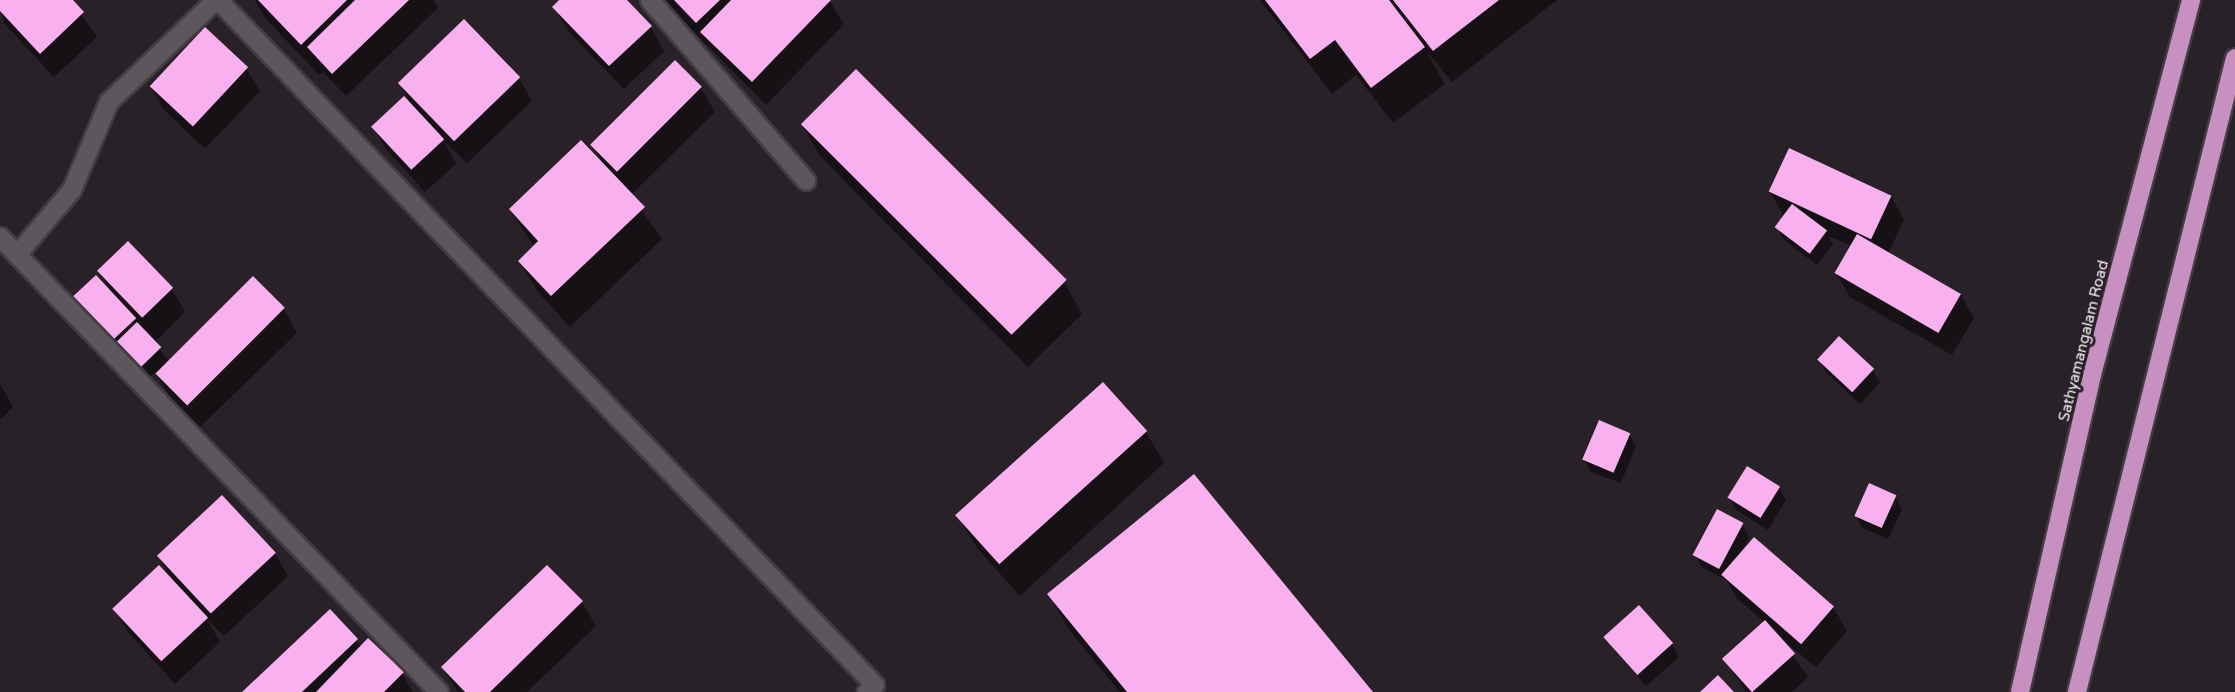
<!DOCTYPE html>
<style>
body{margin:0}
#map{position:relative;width:2235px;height:692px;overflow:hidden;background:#282127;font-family:"Varela Round",sans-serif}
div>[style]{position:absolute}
.shadow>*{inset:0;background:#0007}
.building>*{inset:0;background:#f8b1ee;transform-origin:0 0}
.roads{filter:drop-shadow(2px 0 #423d42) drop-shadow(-2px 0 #423d42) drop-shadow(0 2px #423d42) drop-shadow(0 -2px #423d42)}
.street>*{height:18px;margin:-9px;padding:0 9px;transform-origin:9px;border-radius:9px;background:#5e565d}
.highway>*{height:18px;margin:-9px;padding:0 9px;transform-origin:9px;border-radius:9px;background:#c890c0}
span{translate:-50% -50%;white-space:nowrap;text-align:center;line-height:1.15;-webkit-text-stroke:6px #282127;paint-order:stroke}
.street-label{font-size:15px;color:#f5f0f4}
</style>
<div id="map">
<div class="shadow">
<i style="clip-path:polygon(0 0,71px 0,97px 37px,54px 77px,4px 23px)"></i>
<i style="clip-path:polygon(255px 0,433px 0,438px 8px,346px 96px,323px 72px,319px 75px,265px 18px)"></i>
<i style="clip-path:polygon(561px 0,625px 0,651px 27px,664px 51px,624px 89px,568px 31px,554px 7px)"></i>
<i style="clip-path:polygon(663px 0,829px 0,844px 24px,766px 105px)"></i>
<i style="clip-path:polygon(1260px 0,1557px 0,1452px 82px,1424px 48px,1445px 84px,1393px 123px,1356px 75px,1332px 94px)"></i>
<i style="clip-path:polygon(246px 68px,260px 91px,205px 149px,164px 110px,151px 87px)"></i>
<i style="clip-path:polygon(856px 72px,1064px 282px,1082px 314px,1028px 367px,820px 156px,802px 125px)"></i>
<i style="clip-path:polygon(519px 78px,532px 101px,467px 163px,443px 140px,456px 164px,425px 192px,386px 149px,373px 126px,411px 104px,399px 83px)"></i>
<i style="clip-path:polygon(701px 88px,715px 112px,631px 195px,662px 239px,570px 327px,538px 292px,519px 261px,534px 247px,510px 209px,604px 165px,592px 144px)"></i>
<i style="clip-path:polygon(1770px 192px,1891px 196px,1904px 220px,1888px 254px,1960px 294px,1974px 318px,1952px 355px,1850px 297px,1836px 273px,1852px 246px,1828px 236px,1833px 244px,1817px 265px,1784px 240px,1777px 227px,1784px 216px)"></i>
<i style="clip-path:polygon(99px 271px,172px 289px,185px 312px,155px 342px,168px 361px,284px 309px,297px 333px,200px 427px,169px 396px,155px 372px,148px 378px,82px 309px,75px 297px,110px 291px)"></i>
<i style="clip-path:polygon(1819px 359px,1872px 370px,1880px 382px,1860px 404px,1826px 372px)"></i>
<i style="clip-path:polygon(0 384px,13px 407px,0 420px)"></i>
<i style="clip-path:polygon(1146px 432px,1164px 463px,1020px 596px,977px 548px,958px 517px)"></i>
<i style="clip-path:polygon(1629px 434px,1636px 446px,1621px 483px,1591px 472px,1584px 459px)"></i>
<i style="clip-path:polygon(1779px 488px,1786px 500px,1768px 530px,1736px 510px,1729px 497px)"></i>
<i style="clip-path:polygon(1895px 496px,1902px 509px,1888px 539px,1863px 528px,1856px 516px)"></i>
<i style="clip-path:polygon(1742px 524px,1749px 537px,1742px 551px,1754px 539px,1833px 607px,1847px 631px,1816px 667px,1780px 638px,1808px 677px,1792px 692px,1746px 692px,1724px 659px,1764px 622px,1737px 598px,1726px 580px,1702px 567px,1695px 555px)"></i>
<i style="clip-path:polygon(275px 553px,288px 576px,224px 636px,207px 619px,220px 642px,175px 684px,128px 632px,114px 609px,171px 578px,158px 556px)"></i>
<i style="clip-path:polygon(547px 567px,582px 602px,596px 626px,527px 692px,458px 692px,443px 668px)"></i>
<i style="clip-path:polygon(1049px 595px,1371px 692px,1120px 692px,1070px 631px)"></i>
<i style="clip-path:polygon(330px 611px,361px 647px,402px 673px,413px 692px,244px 692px)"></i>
<i style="clip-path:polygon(1605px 637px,1672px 644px,1679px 657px,1646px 686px)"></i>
</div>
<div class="building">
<i style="clip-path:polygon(0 0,73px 0,84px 12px,40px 54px,0 11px)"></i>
<i style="clip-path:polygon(258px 0,347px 0,301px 45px)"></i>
<i style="clip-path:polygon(355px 0,409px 0,332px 74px,307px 47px)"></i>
<i style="clip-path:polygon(559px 0,627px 0,652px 26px,609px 66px,552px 7px)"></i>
<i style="clip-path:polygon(674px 0,720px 0,696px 23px)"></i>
<i style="clip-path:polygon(731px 0,831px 0,752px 82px,700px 32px)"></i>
<i style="clip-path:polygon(1265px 0,1389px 0,1425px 47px,1371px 88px,1335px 40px,1310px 59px)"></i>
<i style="clip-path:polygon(1393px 0,1499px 0,1433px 51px)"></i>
<i style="left:464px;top:19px;width:81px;height:92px;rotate:46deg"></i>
<i style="left:205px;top:27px;width:59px;height:81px;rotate:43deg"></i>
<i style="left:675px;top:60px;width:38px;height:120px;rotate:45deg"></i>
<i style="left:856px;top:69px;width:298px;height:78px;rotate:45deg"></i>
<i style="left:404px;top:96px;width:59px;height:45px;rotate:47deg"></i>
<i style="clip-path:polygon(581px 140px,645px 207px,551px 296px,518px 261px,538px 241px,509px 209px)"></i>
<i style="left:1789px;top:148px;width:113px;height:48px;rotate:25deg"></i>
<i style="left:1792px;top:204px;width:44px;height:29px;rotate:37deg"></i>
<i style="left:1857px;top:234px;width:120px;height:45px;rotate:30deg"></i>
<i style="left:128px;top:241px;width:65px;height:43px;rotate:46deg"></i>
<i style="left:96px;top:275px;width:59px;height:32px;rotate:47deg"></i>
<i style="left:253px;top:276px;width:45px;height:138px;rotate:45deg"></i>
<i style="left:137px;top:322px;width:35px;height:28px;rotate:46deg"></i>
<i style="left:1839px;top:336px;width:48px;height:32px;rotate:43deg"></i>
<i style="left:1103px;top:382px;width:66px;height:199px;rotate:48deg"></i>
<i style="left:1599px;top:420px;width:34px;height:43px;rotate:23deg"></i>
<i style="left:1747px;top:466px;width:39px;height:37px;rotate:32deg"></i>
<i style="clip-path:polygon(1194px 474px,1373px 692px,1127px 692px,1047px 594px)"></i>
<i style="left:1869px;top:483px;width:30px;height:36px;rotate:24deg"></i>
<i style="left:222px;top:495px;width:79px;height:89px;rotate:47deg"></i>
<i style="left:1717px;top:509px;width:30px;height:52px;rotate:28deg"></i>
<i style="left:1754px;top:537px;width:106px;height:50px;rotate:41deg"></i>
<i style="left:159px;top:565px;width:72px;height:64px;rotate:47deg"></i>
<i style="clip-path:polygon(547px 565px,583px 601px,490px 692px,465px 692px,441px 667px)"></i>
<i style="left:1639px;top:605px;width:51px;height:48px;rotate:48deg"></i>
<i style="clip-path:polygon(330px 609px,358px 639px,302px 692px,242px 692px)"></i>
<i style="left:1765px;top:620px;width:45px;height:58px;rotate:48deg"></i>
<i style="clip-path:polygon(368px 638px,404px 672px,384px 692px,316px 692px)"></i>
<i style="clip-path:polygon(1718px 675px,1734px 692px,1700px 692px)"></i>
</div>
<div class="roads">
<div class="street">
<i style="left:218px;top:0;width:949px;rotate:46.2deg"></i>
<i style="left:875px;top:685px;width:11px;rotate:139deg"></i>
<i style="left:650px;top:0;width:239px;rotate:49.2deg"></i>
<i style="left:0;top:237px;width:632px;rotate:46.03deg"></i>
<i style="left:17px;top:255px;width:85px;rotate:-49.8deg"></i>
<i style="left:72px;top:190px;width:95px;rotate:-67.2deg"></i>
<i style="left:109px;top:102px;width:148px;rotate:-43.6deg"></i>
</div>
<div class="highway">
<i style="left:2020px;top:692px;width:325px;rotate:-77.2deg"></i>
<i style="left:2092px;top:375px;width:388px;rotate:-75.2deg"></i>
<i style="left:2077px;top:692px;width:653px;rotate:-76.01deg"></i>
</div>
</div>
<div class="street-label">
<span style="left:2084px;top:341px;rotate:-76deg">Sathyamangalam Road</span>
</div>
</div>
